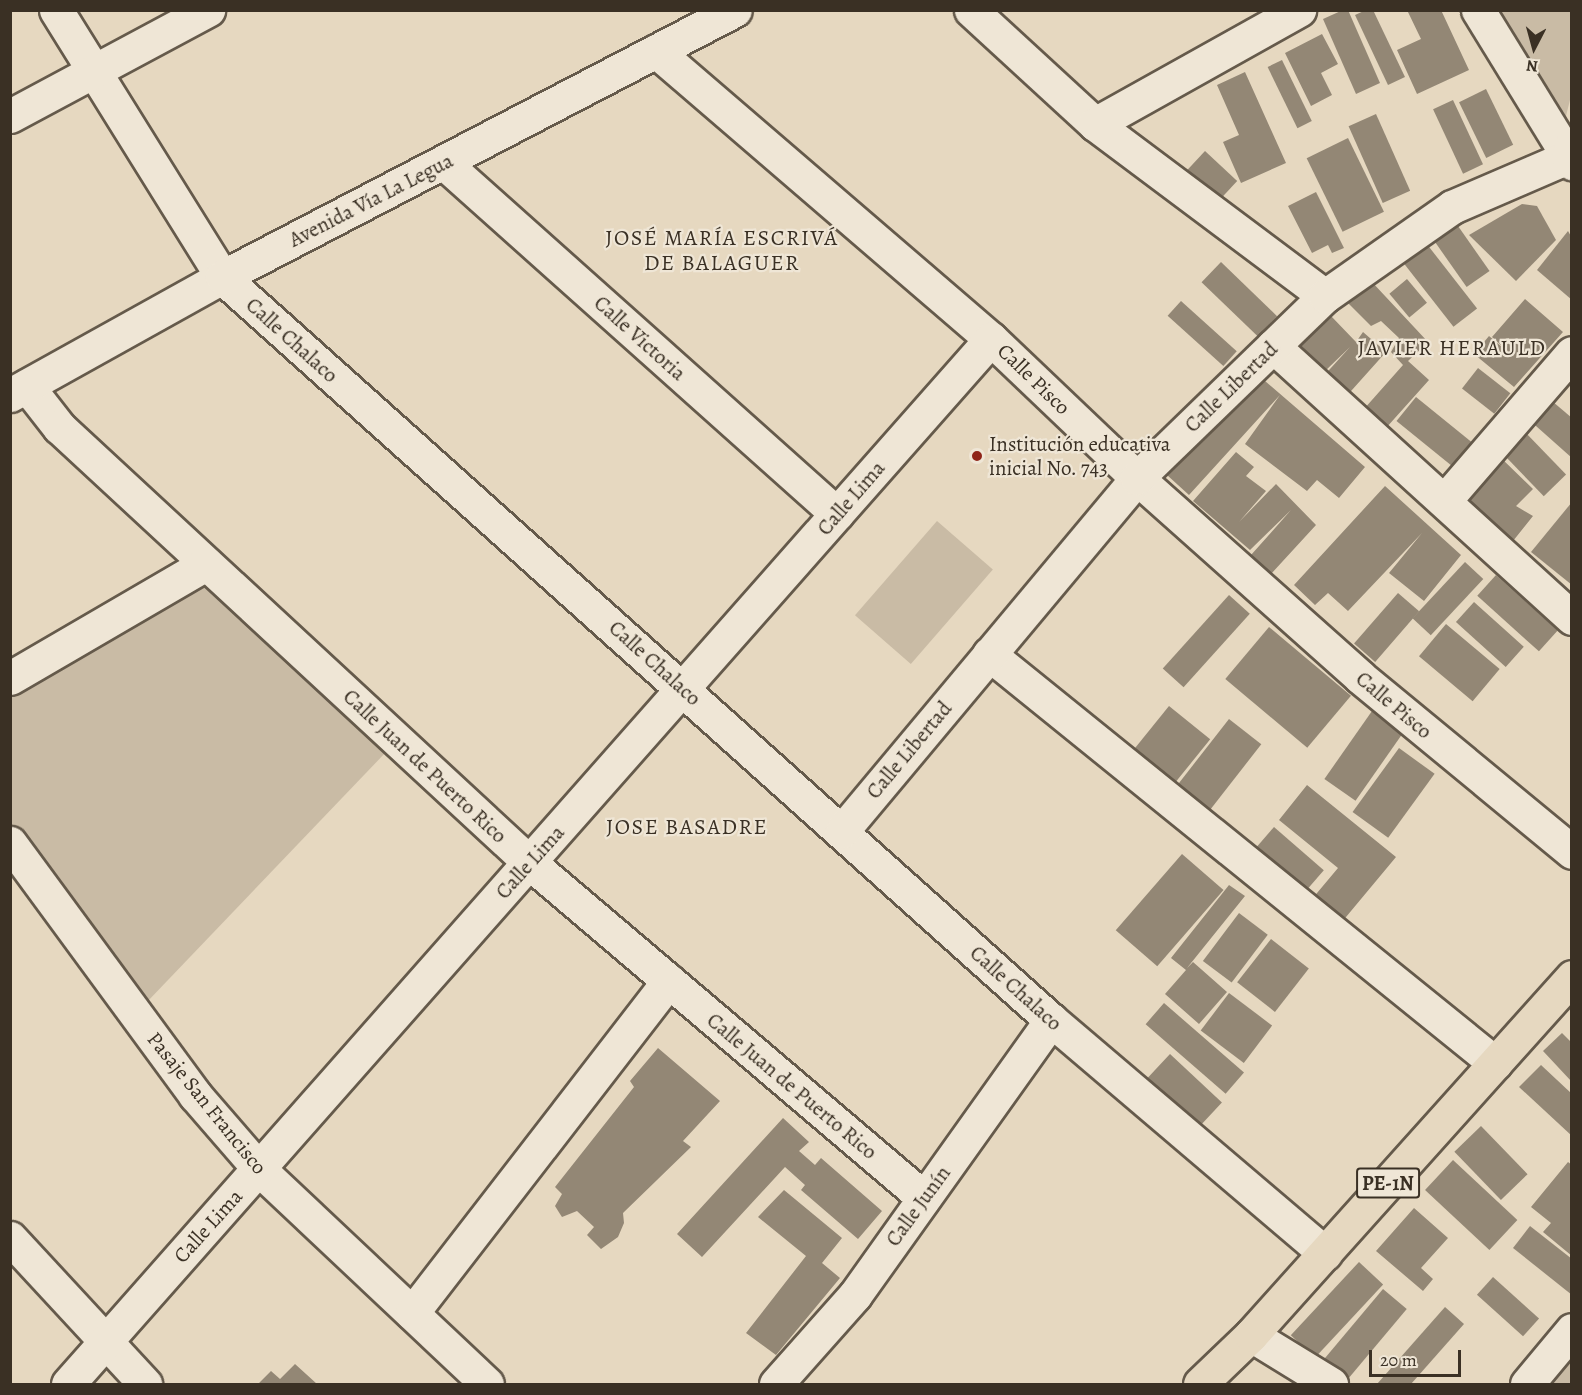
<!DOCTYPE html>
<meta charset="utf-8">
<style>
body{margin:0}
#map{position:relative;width:1582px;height:1395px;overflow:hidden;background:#e6d8c0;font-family:Alegreya,serif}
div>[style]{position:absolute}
.green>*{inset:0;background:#c9bba5;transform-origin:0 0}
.building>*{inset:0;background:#938775;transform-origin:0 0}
.roads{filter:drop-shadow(2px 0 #655a4b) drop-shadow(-2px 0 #655a4b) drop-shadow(0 2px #655a4b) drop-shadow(0 -2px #655a4b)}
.minor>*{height:33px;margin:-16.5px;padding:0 16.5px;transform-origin:16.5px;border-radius:16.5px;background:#efe6d6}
.major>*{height:33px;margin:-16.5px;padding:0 16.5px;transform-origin:16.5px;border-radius:16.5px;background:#e6d8c0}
.dots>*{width:16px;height:16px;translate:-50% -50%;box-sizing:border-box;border:3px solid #efe6d6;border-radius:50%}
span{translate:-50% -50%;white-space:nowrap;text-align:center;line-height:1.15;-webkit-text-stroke:4.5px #efe6d6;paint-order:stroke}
.shield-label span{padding:2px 4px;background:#efe6d6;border:2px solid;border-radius:4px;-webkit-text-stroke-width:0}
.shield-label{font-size:20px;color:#3a3024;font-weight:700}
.street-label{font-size:21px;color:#3a3024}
.poi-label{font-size:21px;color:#3a3024}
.left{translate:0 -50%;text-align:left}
.neighbourhood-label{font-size:22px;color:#3a3024;letter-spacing:1.5px}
.frame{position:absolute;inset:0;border:12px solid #3a3024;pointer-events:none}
.north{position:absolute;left:1504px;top:18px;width:60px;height:60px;-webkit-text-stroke:4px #efe6d6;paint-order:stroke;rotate:186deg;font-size:16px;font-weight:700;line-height:24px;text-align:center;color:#3a3024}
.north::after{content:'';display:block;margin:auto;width:21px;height:27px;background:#3a3024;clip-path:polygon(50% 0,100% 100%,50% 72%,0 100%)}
.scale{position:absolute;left:1369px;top:1350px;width:92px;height:27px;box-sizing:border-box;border:3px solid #3a3024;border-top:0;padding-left:8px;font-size:18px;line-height:21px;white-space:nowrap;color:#3a3024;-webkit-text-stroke:4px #efe6d6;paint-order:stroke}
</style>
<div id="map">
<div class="green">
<i style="clip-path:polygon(1500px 11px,1571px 11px,1571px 96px,1564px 124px)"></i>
<i style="left:937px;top:521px;width:74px;height:125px;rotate:41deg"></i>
<i style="clip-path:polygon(203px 581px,387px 751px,146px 1003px,11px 823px,11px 695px)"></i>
<i style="clip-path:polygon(1571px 1354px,1571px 1384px,1547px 1384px)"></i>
</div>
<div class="building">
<i style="clip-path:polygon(1343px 10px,1348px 10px,1380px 83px,1356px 94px,1323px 19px)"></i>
<i style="clip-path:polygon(1366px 10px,1373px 10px,1405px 77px,1388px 85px,1355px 15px)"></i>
<i style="clip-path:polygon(1407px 10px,1441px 10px,1469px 70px,1417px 94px,1397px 50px,1421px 39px)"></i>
<i style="clip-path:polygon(1322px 34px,1338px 64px,1321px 73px,1332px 95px,1311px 106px,1285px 53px)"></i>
<i style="left:1282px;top:60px;width:68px;height:16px;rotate:64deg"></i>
<i style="clip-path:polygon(1245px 72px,1286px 163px,1241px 183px,1223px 142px,1239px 135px,1217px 85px)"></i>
<i style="left:1486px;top:89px;width:62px;height:30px;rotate:64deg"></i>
<i style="left:1453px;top:100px;width:71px;height:22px;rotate:65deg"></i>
<i style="left:1376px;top:114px;width:84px;height:30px;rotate:66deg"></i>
<i style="left:1348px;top:138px;width:82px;height:46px;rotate:64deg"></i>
<i style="left:1205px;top:151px;width:44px;height:30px;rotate:43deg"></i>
<i style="clip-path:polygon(1316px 192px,1344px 248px,1332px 253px,1328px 245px,1312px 253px,1288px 206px)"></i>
<i style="clip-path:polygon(1522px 204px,1537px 206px,1556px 240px,1516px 281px,1469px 235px)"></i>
<i style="left:1458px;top:226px;width:55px;height:28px;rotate:55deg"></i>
<i style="clip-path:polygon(1568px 231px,1572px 238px,1572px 300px,1537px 270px)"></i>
<i style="left:1426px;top:243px;width:83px;height:30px;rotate:52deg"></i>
<i style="left:1221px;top:262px;width:78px;height:28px;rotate:44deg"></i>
<i style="left:1407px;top:279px;width:31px;height:23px;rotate:50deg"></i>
<i style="clip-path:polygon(1371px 281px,1428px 342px,1408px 361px,1429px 380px,1386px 428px,1364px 409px,1403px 365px,1391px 352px,1399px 338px,1381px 321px,1371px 326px,1348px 303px)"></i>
<i style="clip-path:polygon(1525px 299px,1563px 332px,1514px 387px,1474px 354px,1489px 336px,1514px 357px,1492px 337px)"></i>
<i style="left:1181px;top:301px;width:75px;height:20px;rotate:42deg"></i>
<i style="clip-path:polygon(1331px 316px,1356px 342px,1363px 332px,1386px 352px,1343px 400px,1320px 380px,1350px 347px,1324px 372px,1299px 347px)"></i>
<i style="left:1478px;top:368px;width:41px;height:26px;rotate:38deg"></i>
<i style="clip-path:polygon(1258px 375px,1365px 467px,1339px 498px,1317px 480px,1307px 491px,1245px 444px,1280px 395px,1189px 495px,1167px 475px)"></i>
<i style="clip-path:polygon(1546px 396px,1572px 418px,1572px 458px,1527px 418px)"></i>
<i style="left:1416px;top:397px;width:73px;height:31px;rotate:39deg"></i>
<i style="left:1523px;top:430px;width:62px;height:31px;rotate:46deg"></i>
<i style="clip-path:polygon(1236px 452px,1254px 467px,1246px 476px,1266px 491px,1239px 522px,1276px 484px,1316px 525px,1271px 574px,1251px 555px,1291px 510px,1250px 550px,1193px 501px)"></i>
<i style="clip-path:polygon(1499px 456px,1533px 489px,1516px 506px,1533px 516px,1513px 541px,1460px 497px)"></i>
<i style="clip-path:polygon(1385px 486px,1461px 555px,1424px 601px,1389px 573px,1422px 533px,1348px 611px,1328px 593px,1315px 605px,1294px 585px)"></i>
<i style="clip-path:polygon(1572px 502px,1572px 585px,1531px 552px)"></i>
<i style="left:1465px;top:562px;width:25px;height:77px;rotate:43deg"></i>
<i style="left:1496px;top:575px;width:83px;height:28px;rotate:42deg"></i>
<i style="left:1398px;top:593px;width:28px;height:67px;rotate:41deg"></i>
<i style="left:1229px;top:595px;width:28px;height:99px;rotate:42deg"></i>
<i style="left:1474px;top:602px;width:67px;height:27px;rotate:42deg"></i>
<i style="left:1446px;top:624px;width:70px;height:42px;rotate:40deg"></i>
<i style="left:1269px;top:627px;width:107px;height:68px;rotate:40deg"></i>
<i style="left:1169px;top:706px;width:53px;height:60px;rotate:39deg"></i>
<i style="left:1372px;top:711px;width:38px;height:83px;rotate:35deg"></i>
<i style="left:1229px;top:719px;width:41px;height:84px;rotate:38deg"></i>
<i style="left:1399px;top:748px;width:44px;height:79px;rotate:36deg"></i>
<i style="clip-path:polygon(1307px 785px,1396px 857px,1341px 923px,1312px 899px,1338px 868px,1279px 820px)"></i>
<i style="left:1274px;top:827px;width:66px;height:34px;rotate:41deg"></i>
<i style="left:1182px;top:854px;width:55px;height:101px;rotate:41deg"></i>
<i style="clip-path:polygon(1229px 885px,1245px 896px,1187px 968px,1193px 962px,1227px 992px,1199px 1024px,1165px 994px,1186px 970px,1171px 958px)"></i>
<i style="left:1239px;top:913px;width:36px;height:60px;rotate:37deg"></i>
<i style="left:1271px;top:939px;width:48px;height:55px;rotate:38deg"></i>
<i style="left:1229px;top:993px;width:54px;height:47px;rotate:37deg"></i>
<i style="left:1164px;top:1003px;width:106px;height:28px;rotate:41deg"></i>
<i style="clip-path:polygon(1562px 1033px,1572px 1043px,1572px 1082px,1543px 1051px)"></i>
<i style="clip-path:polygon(658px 1048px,720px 1101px,683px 1141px,691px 1147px,623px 1213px,624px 1223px,618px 1237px,601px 1249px,587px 1235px,594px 1227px,577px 1211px,562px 1217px,560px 1214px,555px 1206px,562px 1194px,555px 1187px,634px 1087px,630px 1081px)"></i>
<i style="left:1170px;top:1054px;width:71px;height:36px;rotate:43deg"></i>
<i style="clip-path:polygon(1541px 1065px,1572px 1094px,1572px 1136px,1519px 1087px)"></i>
<i style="clip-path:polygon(783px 1118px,809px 1142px,799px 1151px,815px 1165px,821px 1158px,882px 1211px,858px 1239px,801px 1190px,805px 1185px,785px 1167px,702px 1257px,677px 1234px)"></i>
<i style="left:1481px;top:1126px;width:67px;height:37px;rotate:46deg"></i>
<i style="left:1453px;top:1160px;width:88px;height:41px;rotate:43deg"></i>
<i style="clip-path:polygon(1568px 1162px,1572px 1165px,1572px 1256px,1543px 1232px,1551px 1223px,1531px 1207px)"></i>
<i style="clip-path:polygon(784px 1190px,842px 1238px,822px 1263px,840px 1278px,776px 1355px,746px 1333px,806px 1256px,758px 1217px)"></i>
<i style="clip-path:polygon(1414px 1208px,1448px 1238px,1421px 1268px,1433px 1279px,1423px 1291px,1376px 1251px)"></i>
<i style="clip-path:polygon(1530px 1226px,1572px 1259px,1572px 1295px,1513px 1248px)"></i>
<i style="left:1359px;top:1262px;width:33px;height:100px;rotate:43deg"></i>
<i style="left:1493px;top:1277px;width:62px;height:24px;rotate:42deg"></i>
<i style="left:1383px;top:1289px;width:31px;height:96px;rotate:40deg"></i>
<i style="clip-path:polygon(1445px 1307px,1464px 1324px,1411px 1384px,1377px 1384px)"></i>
<i style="clip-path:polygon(295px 1364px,317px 1384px,258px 1384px,271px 1371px,280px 1379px)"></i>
</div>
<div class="roads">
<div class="minor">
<i style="left:56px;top:10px;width:314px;rotate:58.1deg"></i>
<i style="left:222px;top:277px;width:1113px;rotate:41.87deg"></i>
<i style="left:1051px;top:1020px;width:360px;rotate:40.4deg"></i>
<i style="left:971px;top:10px;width:168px;rotate:42.6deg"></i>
<i style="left:1095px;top:124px;width:287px;rotate:36.8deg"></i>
<i style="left:1478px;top:10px;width:180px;rotate:58.4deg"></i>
<i style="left:656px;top:51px;width:442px;rotate:40.7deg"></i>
<i style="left:991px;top:339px;width:202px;rotate:43.6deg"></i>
<i style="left:1137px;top:478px;width:299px;rotate:41.7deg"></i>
<i style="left:1360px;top:677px;width:275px;rotate:39.5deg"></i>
<i style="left:10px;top:116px;width:225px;rotate:-28.2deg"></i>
<i style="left:1095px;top:124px;width:234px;rotate:-29.2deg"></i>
<i style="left:443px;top:162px;width:528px;rotate:41.78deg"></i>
<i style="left:1273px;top:346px;width:404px;rotate:42.3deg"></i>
<i style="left:27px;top:386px;width:52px;rotate:52deg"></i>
<i style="left:59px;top:427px;width:642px;rotate:42.79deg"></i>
<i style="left:530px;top:863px;width:517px;rotate:40.37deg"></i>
<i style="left:10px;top:395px;width:243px;rotate:-29.1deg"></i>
<i style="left:222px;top:277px;width:578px;rotate:-27.5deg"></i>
<i style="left:1445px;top:500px;width:194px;rotate:-49.2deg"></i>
<i style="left:989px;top:654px;width:651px;rotate:38.95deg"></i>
<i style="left:10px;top:678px;width:227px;rotate:-30.2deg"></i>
<i style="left:842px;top:831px;width:460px;rotate:-50.1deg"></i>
<i style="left:1137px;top:478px;width:262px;rotate:-44.1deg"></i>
<i style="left:1325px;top:296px;width:155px;rotate:-35deg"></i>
<i style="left:1452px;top:207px;width:126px;rotate:-23.3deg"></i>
<i style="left:1568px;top:157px;width:14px;rotate:-73deg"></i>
<i style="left:10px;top:843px;width:313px;rotate:53.7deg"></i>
<i style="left:195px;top:1095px;width:98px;rotate:49.1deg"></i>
<i style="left:259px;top:1169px;width:313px;rotate:43.3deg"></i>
<i style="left:10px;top:1238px;width:199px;rotate:47.2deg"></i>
<i style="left:412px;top:1313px;width:420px;rotate:-52.3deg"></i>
<i style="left:1251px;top:1335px;width:94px;rotate:31.5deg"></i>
<i style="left:68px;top:1384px;width:1394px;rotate:-48.55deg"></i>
<i style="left:776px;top:1384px;width:119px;rotate:-48.4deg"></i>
<i style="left:855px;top:1295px;width:338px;rotate:-54.5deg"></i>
<i style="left:1527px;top:1384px;width:70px;rotate:-50.2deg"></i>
</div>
<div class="major">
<i style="left:1200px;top:1384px;width:71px;rotate:-43.9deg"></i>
<i style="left:1251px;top:1335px;width:481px;rotate:-48.1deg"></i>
</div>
</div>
<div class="dots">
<i style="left:977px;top:456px;background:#8f2418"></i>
</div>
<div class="shield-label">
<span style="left:1388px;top:1183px">PE-1N</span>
</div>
<div class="street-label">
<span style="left:371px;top:200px;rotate:-27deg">Avenida Vía La Legua</span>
<span style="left:640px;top:338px;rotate:42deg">Calle Victoria</span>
<span style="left:292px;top:340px;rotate:42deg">Calle Chalaco</span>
<span style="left:1034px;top:379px;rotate:44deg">Calle Pisco</span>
<span style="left:1231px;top:387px;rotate:-44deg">Calle Libertad</span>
<span style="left:851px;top:498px;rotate:-49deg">Calle Lima</span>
<span style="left:655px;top:663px;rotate:42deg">Calle Chalaco</span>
<span style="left:1394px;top:705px;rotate:40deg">Calle Pisco</span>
<span style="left:909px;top:750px;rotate:-50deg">Calle Libertad</span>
<span style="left:425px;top:766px;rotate:43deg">Calle Juan de Puerto Rico</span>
<span style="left:530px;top:862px;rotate:-48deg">Calle Lima</span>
<span style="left:1016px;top:988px;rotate:42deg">Calle Chalaco</span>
<span style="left:792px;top:1086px;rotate:40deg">Calle Juan de Puerto Rico</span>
<span style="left:207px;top:1103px;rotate:51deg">Pasaje San Francisco</span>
<span style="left:918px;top:1206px;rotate:-54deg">Calle Junín</span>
<span style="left:208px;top:1226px;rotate:-48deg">Calle Lima</span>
</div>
<div class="poi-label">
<span class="left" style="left:989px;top:456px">Institución educativa<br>inicial No. 743</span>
</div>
<div class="neighbourhood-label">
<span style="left:722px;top:251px">JOSÉ MARÍA ESCRIVÁ<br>DE BALAGUER</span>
<span style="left:1452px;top:349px">JAVIER HERAULD</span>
<span style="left:687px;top:828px">JOSE BASADRE</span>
</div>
<div class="frame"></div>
<div class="north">N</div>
<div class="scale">20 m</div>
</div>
